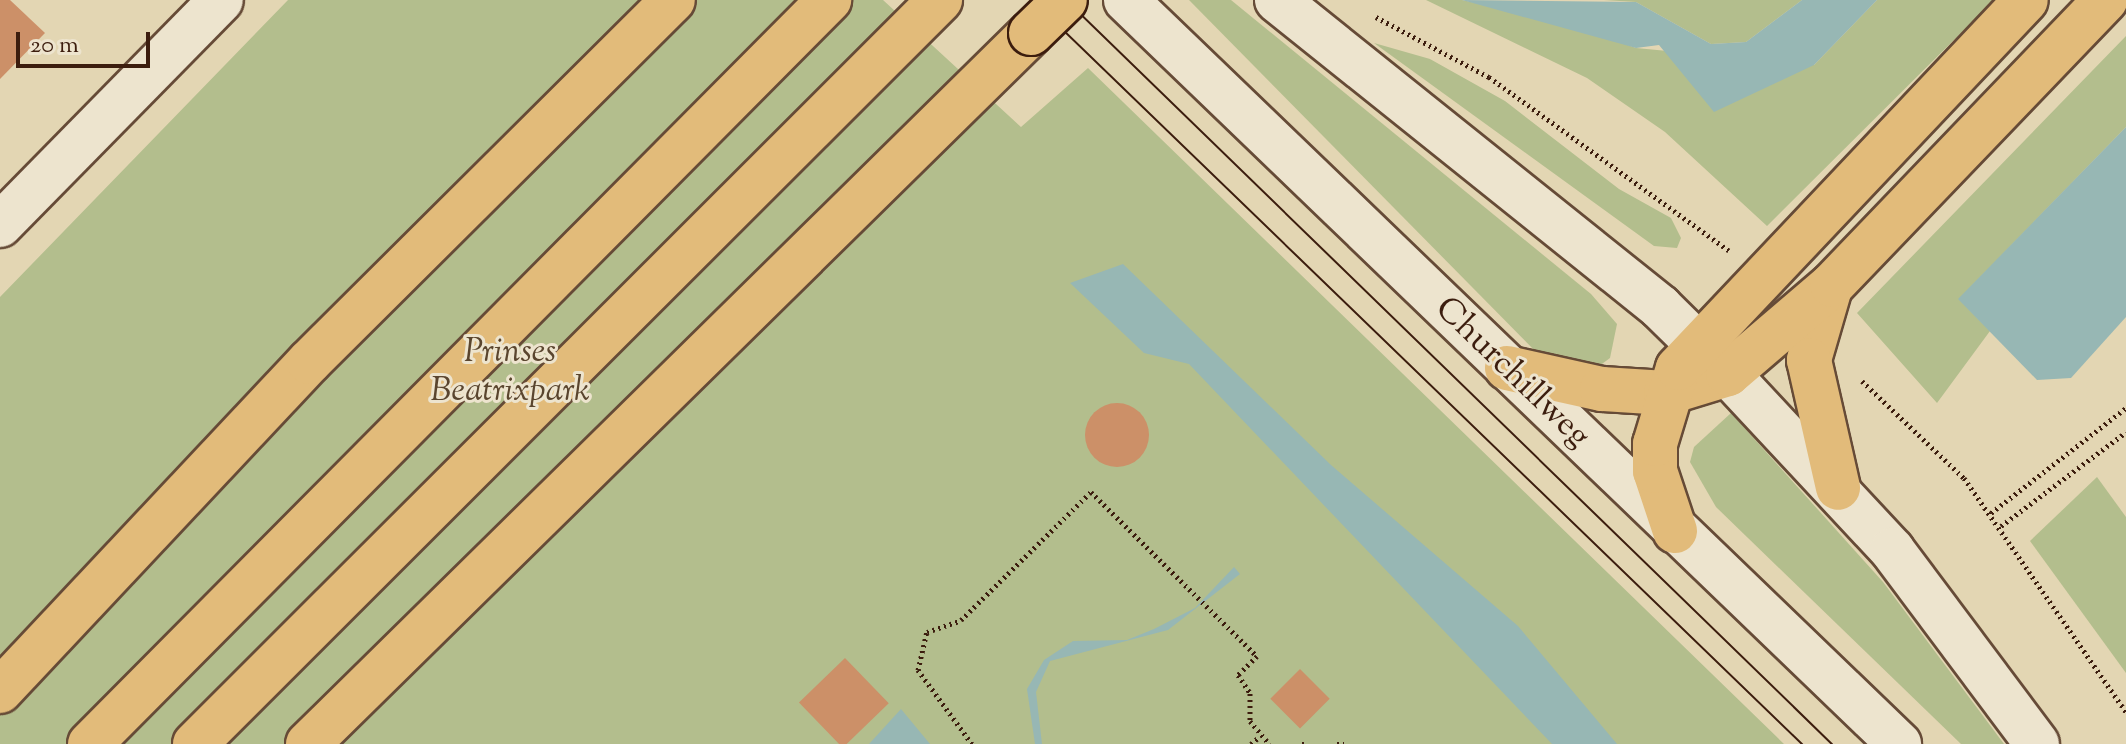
<!DOCTYPE html>
<style>
body{margin:0}
#map{position:relative;width:2126px;height:744px;overflow:hidden;background:#e3d6b3;font-family:"Sorts Mill Goudy",serif}
div>[style]{position:absolute}
.green>*{inset:0;background:#b3be8d}
.water>*{inset:0;background:#97b7b4}
.building>*{inset:0;background:#cc9068;transform-origin:0 0}
.round{border-radius:50%}
.path>*{height:5px;margin-top:-2.5px;transform-origin:0;background:repeating-linear-gradient(90deg,#3c1d0e 0 2px,transparent 0 6px)}
.roads{filter:drop-shadow(2px 0 #664b37) drop-shadow(-2px 0 #664b37) drop-shadow(0 2px #664b37) drop-shadow(0 -2px #664b37)}
.minor>*{height:44px;margin:-22px;padding:0 22px;transform-origin:22px;border-radius:22px;background:#ede4ce}
.secondary>*{height:44px;margin:-22px;padding:0 22px;transform-origin:22px;border-radius:22px;background:#ede4ce}
.motorway>*{height:44px;margin:-22px;padding:0 22px;transform-origin:22px;border-radius:22px;background:#e2bb7a}
.tram>*{height:2px;margin:-1px;padding:0 1px;transform-origin:1px;border-radius:1px;background:#3c1d0e}
.bridges{filter:drop-shadow(2px 0 #3c1d0e) drop-shadow(-2px 0 #3c1d0e) drop-shadow(0 2px #3c1d0e) drop-shadow(0 -2px #3c1d0e)}
.motorway-bridge>*{height:44px;margin:-22px;padding:0 22px;transform-origin:22px;border-radius:22px;background:#e2bb7a}
span{translate:-50% -50%;white-space:nowrap;text-align:center;line-height:1.15;-webkit-text-stroke:6px #ede4ce;paint-order:stroke}
.park-label{font-size:34px;color:#5a452e;font-style:italic}
.street-label{font-size:34px;color:#3c1d0e}
.scale{position:absolute;left:16px;top:32px;width:134px;height:36px;box-sizing:border-box;border:4px solid #3c1d0e;border-top:0;padding-left:10px;font-size:24px;line-height:28px;white-space:nowrap;color:#3c1d0e;-webkit-text-stroke:6px #ede4ce;paint-order:stroke}
</style>
<div id="map">
<div class="green">
<i style="clip-path:polygon(288px 0,883px 0,1021px 127px,1088px 68px,1784px 744px,0 744px,0 297px)"></i>
<i style="clip-path:polygon(1189px 0,1231px 0,1591px 294px,1617px 324px,1610px 358px,1591px 372px,1539px 355px)"></i>
<i style="clip-path:polygon(1426px 0,1462px 0,1563px 22px,1636px 48px,1814px 65px,1877px 0,1994px 0,1767px 226px,1665px 132px,1587px 78px)"></i>
<i style="clip-path:polygon(1604px 0,1802px 0,1746px 42px,1711px 44px,1636px 2px)"></i>
<i style="clip-path:polygon(2126px 36px,2126px 127px,1959px 299px,1990px 331px,1937px 403px,1857px 313px)"></i>
<i style="clip-path:polygon(1374px 43px,1430px 59px,1505px 101px,1619px 189px,1671px 218px,1681px 238px,1677px 248px,1654px 246px)"></i>
<i style="clip-path:polygon(1731px 413px,1883px 582px,2004px 744px,1961px 744px,1716px 507px,1690px 462px,1694px 447px)"></i>
<i style="clip-path:polygon(2097px 477px,2126px 517px,2126px 673px,2030px 541px)"></i>
</div>
<div class="water">
<i style="clip-path:polygon(1462px 0,1636px 2px,1711px 44px,1746px 42px,1802px 0,1877px 0,1814px 65px,1714px 112px,1659px 45px,1636px 48px)"></i>
<i style="clip-path:polygon(2126px 127px,2126px 317px,2071px 378px,2037px 380px,1958px 299px)"></i>
<i style="clip-path:polygon(1123px 264px,1331px 465px,1518px 626px,1617px 744px,1552px 744px,1189px 364px,1144px 353px,1070px 283px)"></i>
<i style="clip-path:polygon(1234px 567px,1240px 574px,1168px 630px,1050px 661px,1036px 692px,1042px 744px,1035px 744px,1027px 689px,1044px 660px,1073px 641px,1127px 640px,1154px 629px,1195px 608px)"></i>
<i style="clip-path:polygon(901px 709px,930px 744px,869px 744px)"></i>
</div>
<div class="building">
<i style="clip-path:polygon(0 0,10px 0,45px 33px,0 79px)"></i>
<i class="round" style="left:1085px;top:403px;width:64px;height:64px"></i>
<i style="left:845px;top:658px;width:63px;height:64px;rotate:46deg"></i>
<i style="left:1300px;top:669px;width:42px;height:42px;rotate:45deg"></i>
</div>
<div class="path">
<i style="left:1376px;top:17px;width:128px;rotate:28deg"></i>
<i style="left:1489px;top:77px;width:296px;rotate:35.9deg"></i>
<i style="left:1862px;top:381px;width:141px;rotate:43.6deg"></i>
<i style="left:1964px;top:478px;width:285px;rotate:55.3deg"></i>
<i style="left:1991px;top:513px;width:171px;rotate:-37.9deg"></i>
<i style="left:2001px;top:526px;width:156px;rotate:-36.9deg"></i>
<i style="left:972px;top:744px;width:92px;rotate:-126.1deg"></i>
<i style="left:918px;top:670px;width:39px;rotate:-77deg"></i>
<i style="left:927px;top:632px;width:36px;rotate:-19deg"></i>
<i style="left:961px;top:620px;width:182px;rotate:-44.6deg"></i>
<i style="left:1091px;top:492px;width:233px;rotate:44.7deg"></i>
<i style="left:1257px;top:656px;width:27px;rotate:135deg"></i>
<i style="left:1238px;top:675px;width:22px;rotate:56deg"></i>
<i style="left:1250px;top:693px;width:28px;rotate:90deg"></i>
<i style="left:1250px;top:721px;width:30px;rotate:50deg"></i>
<i style="left:1251px;top:744px;width:9px;rotate:-41deg"></i>
<i style="left:1302px;top:744px;width:3px"></i>
<i style="left:1337px;top:744px;width:7px"></i>
</div>
<div class="roads">
<div class="minor">
<i style="left:0;top:225px;width:315px;rotate:-45.5deg"></i>
</div>
<div class="secondary">
<i style="left:1126px;top:0;width:1073px;rotate:43.9deg"></i>
<i style="left:1277px;top:0;width:491px;rotate:38.7deg"></i>
<i style="left:1660px;top:307px;width:95px;rotate:44.6deg"></i>
<i style="left:1728px;top:374px;width:241px;rotate:47deg"></i>
<i style="left:1892px;top:550px;width:242px;rotate:53.2deg"></i>
</div>
<div class="motorway">
<i style="left:1829px;top:291px;width:72px;rotate:106.2deg"></i>
<i style="left:1809px;top:360px;width:131px;rotate:77.2deg"></i>
<i style="left:1507px;top:368px;width:97px;rotate:12.5deg"></i>
<i style="left:1602px;top:389px;width:64px;rotate:3.6deg"></i>
<i style="left:1666px;top:393px;width:65px;rotate:-17deg"></i>
<i style="left:1728px;top:374px;width:137px;rotate:-40.6deg"></i>
<i style="left:1832px;top:285px;width:395px;rotate:-46.2deg"></i>
<i style="left:1675px;top:531px;width:63px;rotate:-108.4deg"></i>
<i style="left:1655px;top:471px;width:27px;rotate:-90deg"></i>
<i style="left:1655px;top:444px;width:79px;rotate:-73.2deg"></i>
<i style="left:1678px;top:368px;width:506px;rotate:-46.6deg"></i>
<i style="left:0;top:691px;width:451px;rotate:-46.8deg"></i>
<i style="left:309px;top:362px;width:513px;rotate:-44.84deg"></i>
<i style="left:90px;top:744px;width:1049px;rotate:-45.19deg"></i>
<i style="left:195px;top:744px;width:1053px;rotate:-44.96deg"></i>
<i style="left:308px;top:744px;width:1014px;rotate:-44.52deg"></i>
</div>
</div>
<div class="tram">
<i style="left:1032px;top:0;width:1071px;rotate:44.02deg"></i>
<i style="left:1066px;top:0;width:1068px;rotate:44.17deg"></i>
</div>
<div class="bridges">
<div class="motorway-bridge">
<i style="left:1031px;top:33px;width:47px;rotate:-44.1deg"></i>
</div>
</div>
<div class="park-label">
<span style="left:510px;top:372px">Prinses<br>Beatrixpark</span>
</div>
<div class="street-label">
<span style="left:1512px;top:373px;rotate:44deg">Churchillweg</span>
</div>
<div class="scale">20 m</div>
</div>
